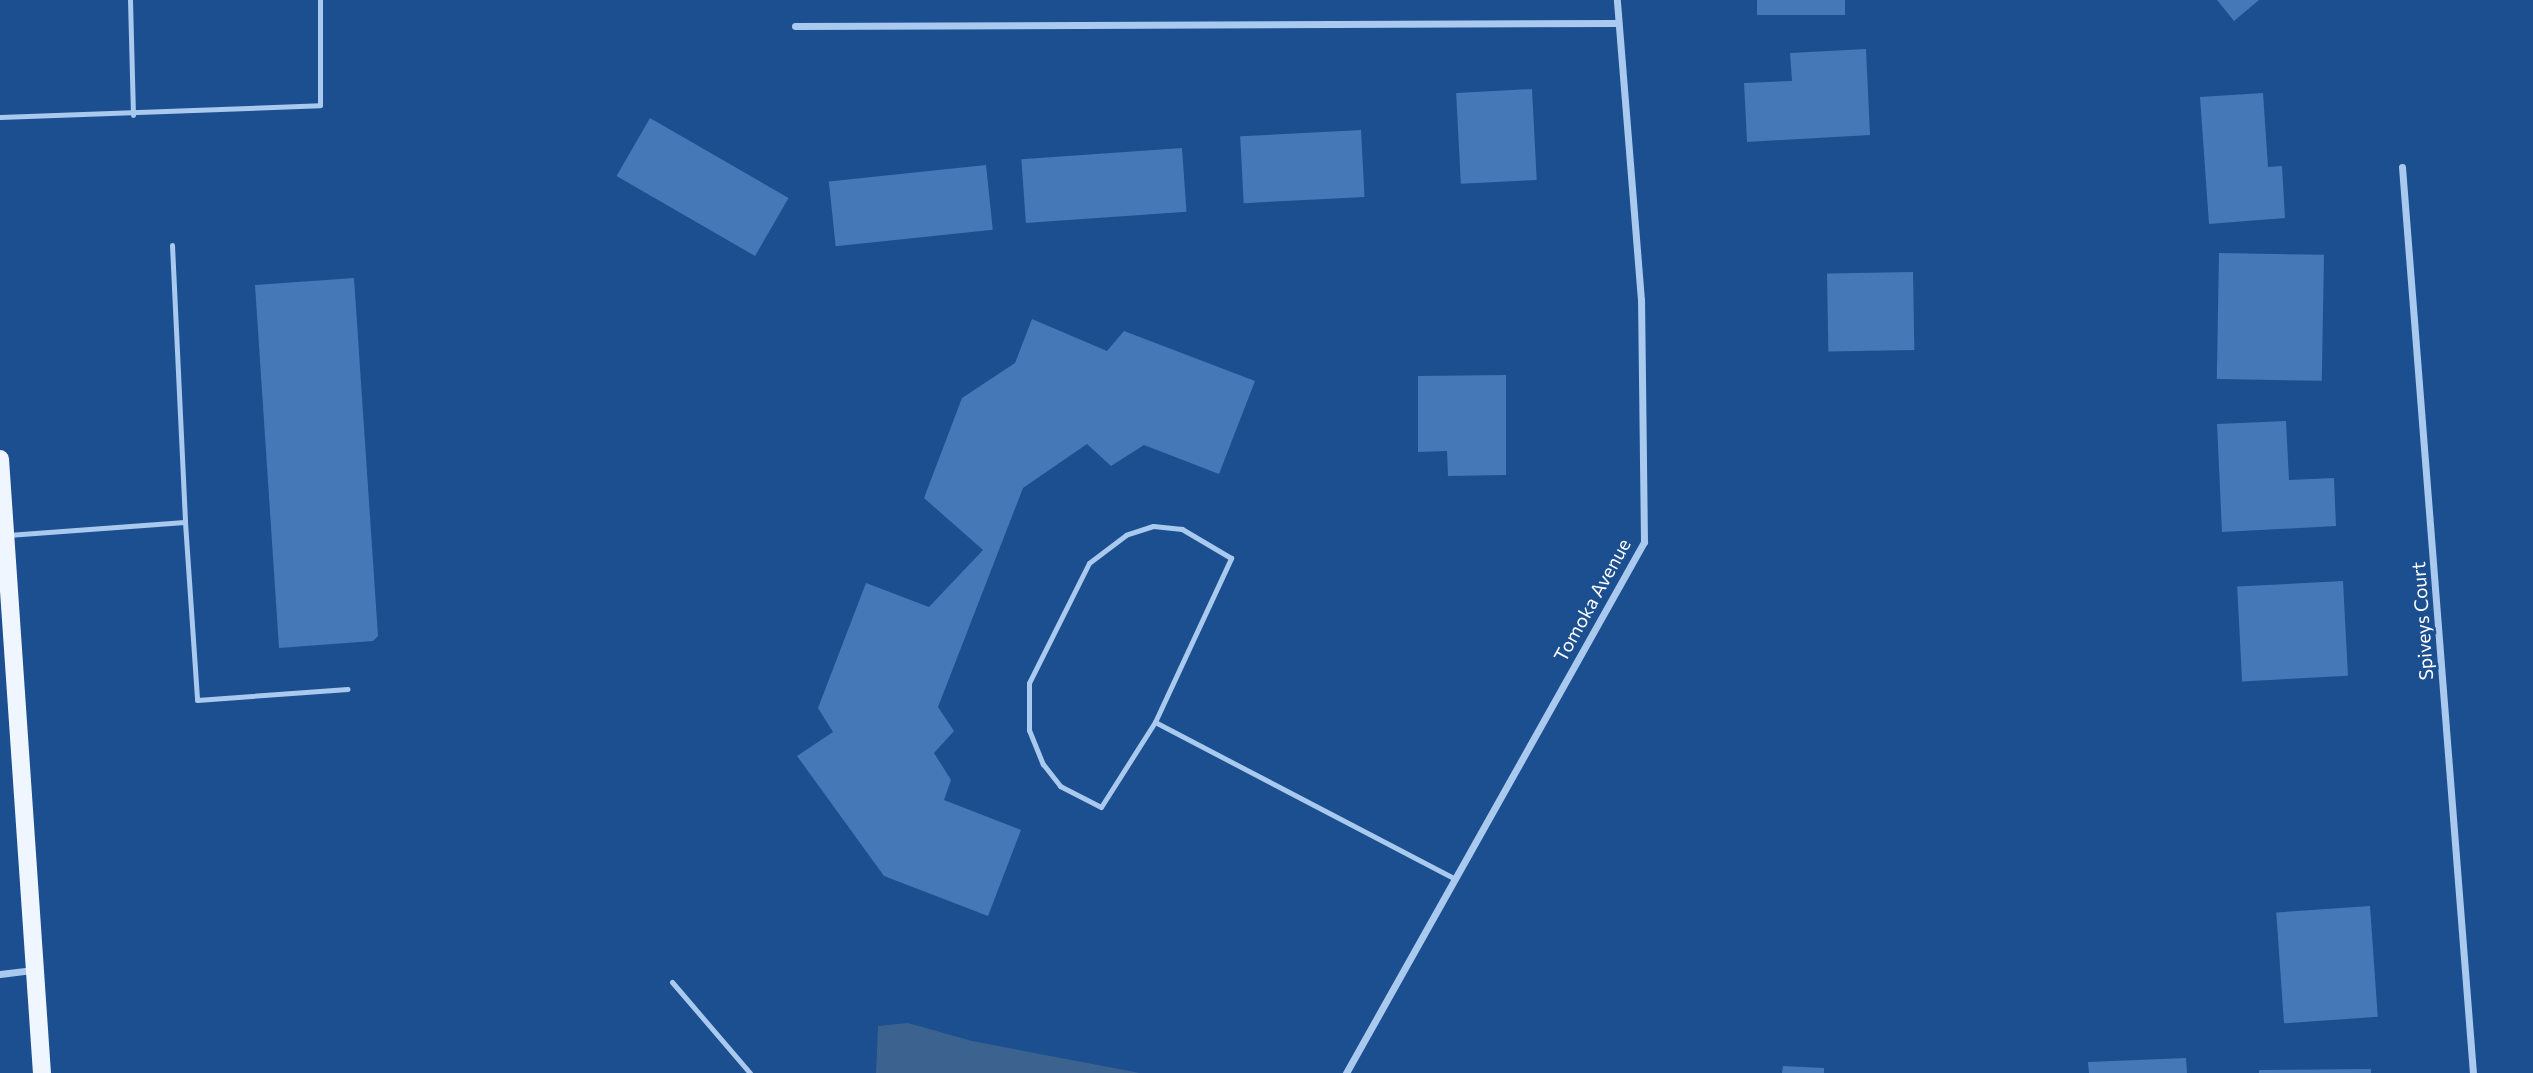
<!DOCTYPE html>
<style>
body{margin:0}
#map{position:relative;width:2533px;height:1073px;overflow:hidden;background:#1b4f8f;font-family:Commissioner,sans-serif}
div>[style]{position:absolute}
.water>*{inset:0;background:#3c6290}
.building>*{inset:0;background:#4478b7;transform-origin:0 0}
.service>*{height:5px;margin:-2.5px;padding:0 2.5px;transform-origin:2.5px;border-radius:2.5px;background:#a9c9ee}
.minor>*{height:7px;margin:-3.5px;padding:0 3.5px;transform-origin:3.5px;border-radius:3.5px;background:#a9c9ee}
.primary>*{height:18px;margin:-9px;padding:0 9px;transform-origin:9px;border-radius:9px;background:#f0f6ff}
span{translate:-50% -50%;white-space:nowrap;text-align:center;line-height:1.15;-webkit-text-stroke:5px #1b4f8f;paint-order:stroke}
.street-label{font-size:19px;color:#fff}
</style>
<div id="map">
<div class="water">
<i style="clip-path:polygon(908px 1023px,972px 1041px,1140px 1073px,876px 1073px,878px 1026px)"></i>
</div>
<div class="building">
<i style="left:1757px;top:0;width:88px;height:15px"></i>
<i style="clip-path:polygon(2217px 0,2259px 0,2234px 21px)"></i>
<i style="clip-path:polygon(1866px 49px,1870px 135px,1747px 142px,1744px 83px,1792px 81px,1790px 53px)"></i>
<i style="left:1532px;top:89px;width:91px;height:76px;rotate:87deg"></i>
<i style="clip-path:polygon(2263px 93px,2268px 167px,2282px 166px,2285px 218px,2209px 224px,2200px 97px)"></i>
<i style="left:650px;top:118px;width:160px;height:67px;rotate:30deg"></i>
<i style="left:1361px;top:130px;width:67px;height:121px;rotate:87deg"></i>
<i style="left:1182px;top:148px;width:64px;height:161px;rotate:86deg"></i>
<i style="left:986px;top:165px;width:65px;height:158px;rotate:84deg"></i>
<i style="left:2219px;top:253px;width:105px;height:126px;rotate:1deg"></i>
<i style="left:1913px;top:272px;width:78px;height:86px;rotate:89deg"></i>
<i style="clip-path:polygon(354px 278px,378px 636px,373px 641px,279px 648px,255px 285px)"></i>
<i style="clip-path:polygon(1032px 319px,1107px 351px,1124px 331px,1255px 381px,1219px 474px,1144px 445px,1111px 466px,1087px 444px,1023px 488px,938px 707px,954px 731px,934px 753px,951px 780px,944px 800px,1021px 830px,988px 916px,884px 876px,797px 756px,833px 732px,818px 708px,866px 583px,929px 607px,983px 550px,924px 498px,962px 398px,1015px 363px)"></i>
<i style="clip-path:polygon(1506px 375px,1506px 475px,1448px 476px,1447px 451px,1418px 452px,1418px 376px)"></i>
<i style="clip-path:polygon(2286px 421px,2289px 480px,2334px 478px,2336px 526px,2222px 532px,2217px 424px)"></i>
<i style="left:2343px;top:581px;width:95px;height:106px;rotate:87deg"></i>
<i style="left:2370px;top:906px;width:111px;height:94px;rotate:86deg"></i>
<i style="clip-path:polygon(2186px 1058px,2187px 1073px,2089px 1073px,2088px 1062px)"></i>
<i style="clip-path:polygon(1783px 1066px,1824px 1068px,1824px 1073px,1782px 1073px)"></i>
<i style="clip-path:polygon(2371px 1069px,2371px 1073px,2259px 1073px,2259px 1070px)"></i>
</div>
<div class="service">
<i style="left:130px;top:0;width:115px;rotate:88.5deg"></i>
<i style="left:0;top:117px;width:320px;rotate:-2.1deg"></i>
<i style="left:320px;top:105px;width:105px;rotate:-90deg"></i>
<i style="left:172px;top:245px;width:277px;rotate:87.3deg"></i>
<i style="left:8px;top:535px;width:177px;rotate:-4.2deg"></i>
<i style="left:185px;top:522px;width:178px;rotate:86.1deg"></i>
<i style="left:197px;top:700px;width:151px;rotate:-4.2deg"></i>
<i style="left:1155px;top:722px;width:181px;rotate:-65.1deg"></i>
<i style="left:1231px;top:558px;width:57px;rotate:-149.4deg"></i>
<i style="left:1182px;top:529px;width:29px;rotate:-174deg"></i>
<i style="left:1153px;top:526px;width:28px;rotate:162deg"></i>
<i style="left:1126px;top:535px;width:46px;rotate:142.9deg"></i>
<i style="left:1089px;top:563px;width:134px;rotate:116.6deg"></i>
<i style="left:1029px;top:683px;width:47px;rotate:90deg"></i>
<i style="left:1029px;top:730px;width:37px;rotate:68deg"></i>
<i style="left:1043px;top:764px;width:28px;rotate:52deg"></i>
<i style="left:1060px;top:786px;width:46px;rotate:27.1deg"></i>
<i style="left:1101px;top:807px;width:101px;rotate:-57.6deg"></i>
<i style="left:1155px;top:722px;width:339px;rotate:27.6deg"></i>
<i style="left:672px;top:982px;width:120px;rotate:49.4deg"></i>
</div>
<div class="minor">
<i style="left:795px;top:26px;width:823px;rotate:-0.21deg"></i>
<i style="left:2402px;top:167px;width:909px;rotate:85.52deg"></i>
<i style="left:0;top:974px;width:34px;rotate:-7deg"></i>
<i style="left:1346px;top:1073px;width:609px;rotate:-60.7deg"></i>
<i style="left:1644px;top:542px;width:242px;rotate:-90.7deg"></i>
<i style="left:1641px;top:300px;width:301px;rotate:-94.6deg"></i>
</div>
<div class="primary">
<i style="left:0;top:459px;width:615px;rotate:86.09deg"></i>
</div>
<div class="street-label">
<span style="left:1592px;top:600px;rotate:-61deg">Tomoka Avenue</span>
<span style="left:2422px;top:621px;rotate:-94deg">Spiveys Court</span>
</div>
</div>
